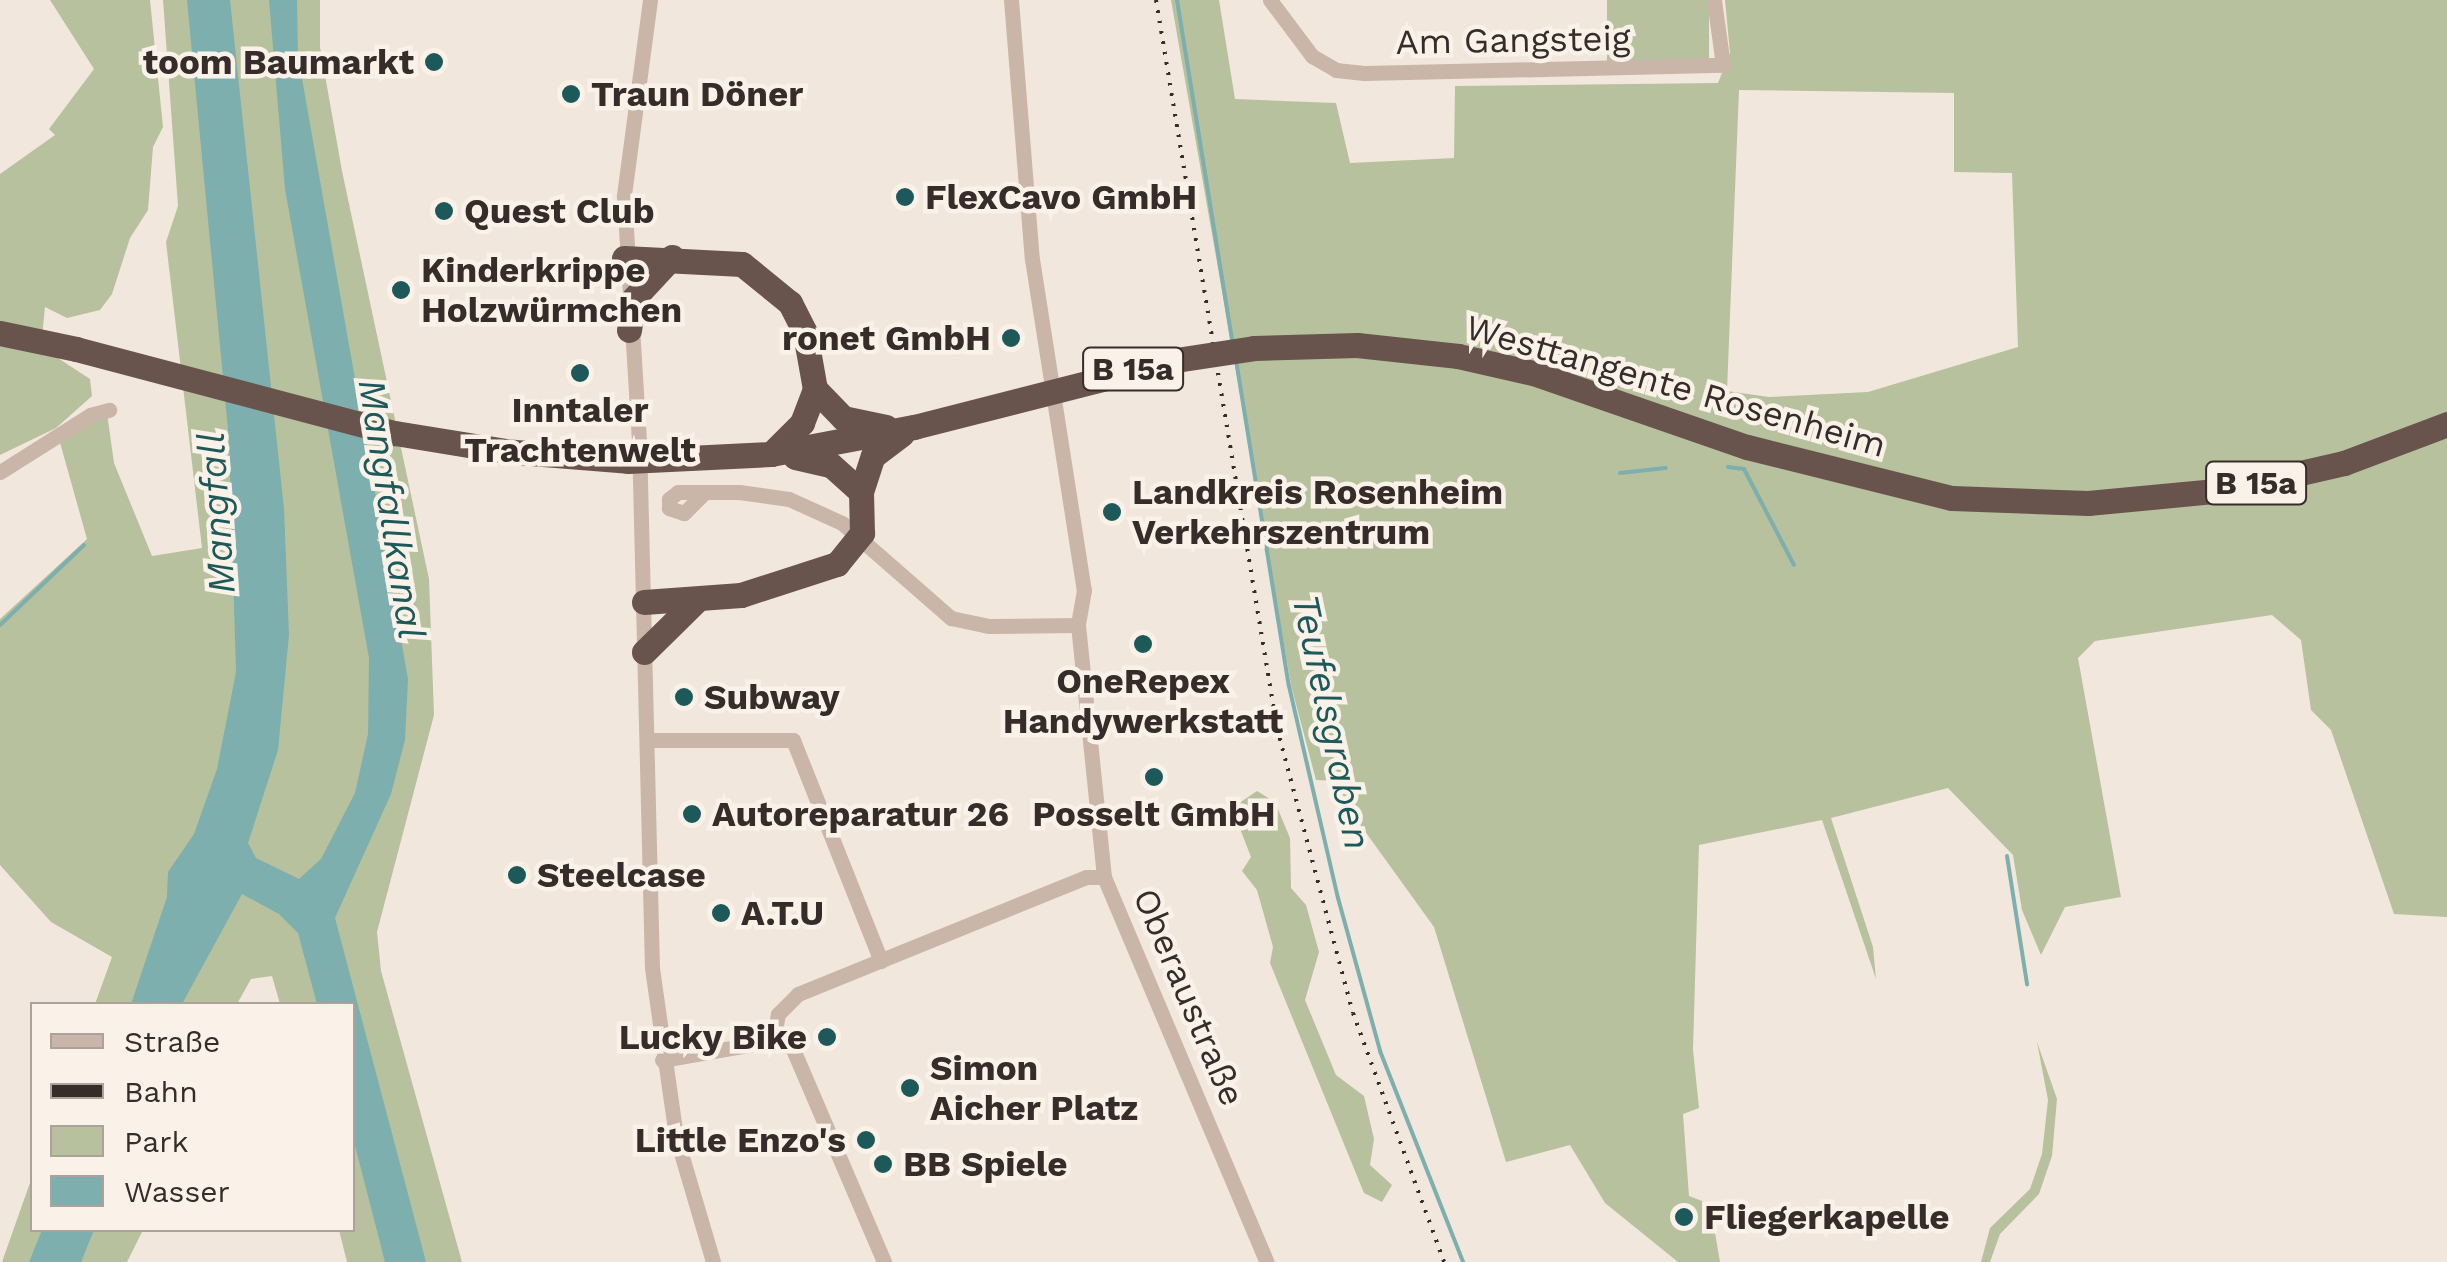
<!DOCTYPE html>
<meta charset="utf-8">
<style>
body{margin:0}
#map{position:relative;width:2447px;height:1262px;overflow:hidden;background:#f2e7dd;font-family:"Work Sans",sans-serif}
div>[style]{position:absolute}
.green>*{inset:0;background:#b7c19d;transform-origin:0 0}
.water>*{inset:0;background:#7cafae}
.stream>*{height:4px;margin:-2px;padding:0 2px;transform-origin:2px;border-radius:2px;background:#7cafae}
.minor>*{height:15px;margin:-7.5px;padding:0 7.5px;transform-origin:7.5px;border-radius:7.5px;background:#cab6a8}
.trunk>*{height:25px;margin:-12.5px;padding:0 12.5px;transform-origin:12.5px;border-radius:12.5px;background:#68544d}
.rail>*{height:4px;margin-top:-2px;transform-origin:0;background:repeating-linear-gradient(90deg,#372c29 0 2.5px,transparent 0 10.5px)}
.trunk-bridge>*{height:25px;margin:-12.5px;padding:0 12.5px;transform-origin:12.5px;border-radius:12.5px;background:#68544d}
.dots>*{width:28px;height:28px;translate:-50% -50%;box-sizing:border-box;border:5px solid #faf1e9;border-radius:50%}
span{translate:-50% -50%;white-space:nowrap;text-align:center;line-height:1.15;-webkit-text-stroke:9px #faf1e9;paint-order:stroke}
.shield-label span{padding:2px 8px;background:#faf1e9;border:2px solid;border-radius:8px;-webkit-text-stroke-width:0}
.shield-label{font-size:32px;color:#372c29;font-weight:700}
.street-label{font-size:35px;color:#372c29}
.poi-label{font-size:35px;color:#372c29;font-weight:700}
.right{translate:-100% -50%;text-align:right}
.left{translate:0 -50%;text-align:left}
.water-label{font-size:38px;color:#1e5959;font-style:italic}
.legend{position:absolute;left:30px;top:1002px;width:325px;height:230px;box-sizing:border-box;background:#faf1e9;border:2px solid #aca29c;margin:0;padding:12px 18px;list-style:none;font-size:30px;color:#372c29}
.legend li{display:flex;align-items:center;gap:20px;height:50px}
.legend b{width:50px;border:2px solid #aca29c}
</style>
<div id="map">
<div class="green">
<i style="clip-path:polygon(50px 0,150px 0,163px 127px,153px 147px,148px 210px,130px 238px,112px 294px,100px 310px,67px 318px,45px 307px,41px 347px,90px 379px,92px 396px,56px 428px,0 455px,0 174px,55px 135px,49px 129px,94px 69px)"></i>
<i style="clip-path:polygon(163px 0,320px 0,320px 47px,342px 171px,429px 579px,434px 715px,377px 932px,381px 971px,462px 1262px,347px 1262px,339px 1230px,352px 1230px,352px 1004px,280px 1004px,272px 976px,251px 979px,237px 1004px,95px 1004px,112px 957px,51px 922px,0 865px,0 619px,87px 539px,59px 439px,107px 413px,114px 463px,152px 556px,202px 548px,166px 242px,178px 206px)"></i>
<i style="clip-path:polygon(evenodd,1171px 0,1219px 0,1235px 99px,1336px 103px,1350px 163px,1454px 158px,1455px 86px,1718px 83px,1730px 53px,1725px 0,2447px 0,2447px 917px,2394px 914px,2331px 730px,2311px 710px,2301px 640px,2272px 615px,2095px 641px,2078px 658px,2121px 897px,2065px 907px,2041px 955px,2022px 910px,2013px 855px,1948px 788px,1831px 818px,1873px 947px,1876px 979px,1822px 820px,1699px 845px,1693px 1050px,1699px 1108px,1683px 1114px,1689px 1196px,1710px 1204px,1720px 1262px,1678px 1262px,1605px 1203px,1570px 1145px,1506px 1162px,1434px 927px,1346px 805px,1339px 781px,1316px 780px,1291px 685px,1171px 0,1739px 90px,1954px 93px,1954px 172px,2012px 173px,2018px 347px,1868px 392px,1769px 397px,1727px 391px,1739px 90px)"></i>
<i style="left:1607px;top:0;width:102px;height:62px"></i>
<i style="clip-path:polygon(1257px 791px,1275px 802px,1290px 838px,1291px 888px,1306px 905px,1319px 952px,1305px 1000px,1336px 1075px,1364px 1096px,1374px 1139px,1370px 1165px,1392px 1185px,1382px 1202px,1364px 1193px,1270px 963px,1273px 947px,1257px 890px,1242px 871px,1251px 857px,1232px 808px)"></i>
<i style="clip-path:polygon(2037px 1042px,2057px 1099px,2052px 1156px,2039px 1194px,2000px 1234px,1990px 1262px,1981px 1262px,1990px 1228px,2030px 1189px,2042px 1154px,2048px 1100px)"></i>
<i style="clip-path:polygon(32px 1177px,32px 1230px,143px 1230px,127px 1262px,2px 1262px)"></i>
</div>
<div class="water">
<i style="clip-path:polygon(187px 0,230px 0,284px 509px,289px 635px,278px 750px,248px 843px,256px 858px,299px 879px,321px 859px,355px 793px,368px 734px,369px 658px,285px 189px,269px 0,297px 0,298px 56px,408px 679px,405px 740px,391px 794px,335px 918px,426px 1262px,385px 1262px,353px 1138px,352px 1004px,317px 1004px,298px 933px,279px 914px,242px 894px,182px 1004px,131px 1004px,167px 897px,168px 872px,194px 834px,217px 769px,236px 672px,229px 440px)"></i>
<i style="clip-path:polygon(42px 1230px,94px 1230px,81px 1262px,29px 1262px)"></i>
</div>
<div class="stream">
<i style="left:1177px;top:0;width:345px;rotate:80.8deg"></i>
<i style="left:1236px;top:360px;width:330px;rotate:80.8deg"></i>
<i style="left:1289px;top:686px;width:218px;rotate:77deg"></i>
<i style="left:1338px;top:898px;width:159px;rotate:74.6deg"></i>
<i style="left:1380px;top:1051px;width:227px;rotate:68.5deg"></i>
<i style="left:1728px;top:467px;width:16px;rotate:7deg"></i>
<i style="left:1744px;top:469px;width:108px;rotate:62.5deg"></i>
<i style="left:1620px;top:473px;width:46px;rotate:-6.2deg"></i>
<i style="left:0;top:625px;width:116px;rotate:-43.6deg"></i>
<i style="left:2007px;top:856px;width:130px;rotate:81.1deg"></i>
</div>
<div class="minor">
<i style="left:650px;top:0;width:198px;rotate:97.6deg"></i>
<i style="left:624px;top:196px;width:244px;rotate:86.5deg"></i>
<i style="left:639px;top:440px;width:528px;rotate:88.59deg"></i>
<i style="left:652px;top:968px;width:170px;rotate:81.9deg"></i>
<i style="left:676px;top:1136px;width:131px;rotate:73.6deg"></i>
<i style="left:1011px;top:0;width:260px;rotate:85.4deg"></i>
<i style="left:1032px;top:259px;width:335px;rotate:81.1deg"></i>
<i style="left:1084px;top:590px;width:36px;rotate:100deg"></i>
<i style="left:1270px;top:0;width:70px;rotate:53.1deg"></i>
<i style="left:1312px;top:56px;width:28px;rotate:30deg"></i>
<i style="left:1336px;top:70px;width:28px;rotate:6deg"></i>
<i style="left:1364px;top:73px;width:359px;rotate:-1.3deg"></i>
<i style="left:1723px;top:65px;width:66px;rotate:-97.9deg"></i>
<i style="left:0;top:472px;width:107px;rotate:-32.3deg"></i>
<i style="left:90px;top:415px;width:20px;rotate:-15deg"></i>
<i style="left:705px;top:492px;width:30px;rotate:135deg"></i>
<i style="left:684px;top:513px;width:16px;rotate:-162deg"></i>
<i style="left:669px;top:508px;width:9px;rotate:-90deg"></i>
<i style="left:669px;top:499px;width:11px;rotate:-38deg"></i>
<i style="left:678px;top:492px;width:61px"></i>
<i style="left:739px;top:492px;width:50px;rotate:8deg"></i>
<i style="left:789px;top:499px;width:58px;rotate:24.4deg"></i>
<i style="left:842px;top:523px;width:145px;rotate:41.1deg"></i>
<i style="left:951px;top:618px;width:39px;rotate:12deg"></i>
<i style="left:989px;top:626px;width:89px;rotate:-0.6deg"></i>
<i style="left:1078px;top:625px;width:253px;rotate:84.1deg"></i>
<i style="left:1104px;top:877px;width:418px;rotate:67.1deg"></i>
<i style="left:648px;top:740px;width:145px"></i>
<i style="left:793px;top:740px;width:238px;rotate:68.3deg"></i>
<i style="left:773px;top:1042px;width:28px;rotate:-80deg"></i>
<i style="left:778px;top:1014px;width:28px;rotate:-45deg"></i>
<i style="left:798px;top:994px;width:311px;rotate:-22.1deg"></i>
<i style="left:1086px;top:877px;width:18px"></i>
<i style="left:662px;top:1060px;width:105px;rotate:-9.9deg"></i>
<i style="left:765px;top:1042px;width:27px;rotate:10deg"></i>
<i style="left:792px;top:1047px;width:234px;rotate:66.8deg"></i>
</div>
<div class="trunk">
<i style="left:624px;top:258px;width:118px;rotate:2.9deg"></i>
<i style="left:742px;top:264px;width:62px;rotate:39.1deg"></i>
<i style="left:790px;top:303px;width:34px;rotate:63deg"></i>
<i style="left:805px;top:333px;width:57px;rotate:79.9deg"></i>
<i style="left:815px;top:389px;width:36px;rotate:111deg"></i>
<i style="left:802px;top:423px;width:44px;rotate:135deg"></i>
<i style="left:629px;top:330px;width:32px;rotate:-81deg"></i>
<i style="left:634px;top:298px;width:56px;rotate:-47.2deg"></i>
<i style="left:0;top:333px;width:78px;rotate:11.9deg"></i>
<i style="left:1357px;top:345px;width:102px;rotate:6.2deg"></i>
<i style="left:1458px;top:356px;width:77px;rotate:12.8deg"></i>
<i style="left:1533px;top:373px;width:226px;rotate:19.1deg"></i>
<i style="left:1747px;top:447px;width:211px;rotate:14deg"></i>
<i style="left:1952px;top:498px;width:136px;rotate:2.1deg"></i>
<i style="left:2088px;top:503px;width:139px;rotate:-5.4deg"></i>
<i style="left:2226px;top:490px;width:121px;rotate:-12.9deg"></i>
<i style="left:2344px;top:463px;width:110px;rotate:-20.7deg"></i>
<i style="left:815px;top:389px;width:40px;rotate:46deg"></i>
<i style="left:843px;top:418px;width:44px;rotate:11.8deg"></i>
<i style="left:771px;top:454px;width:146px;rotate:-10.7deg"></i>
<i style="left:795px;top:457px;width:37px;rotate:13deg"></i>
<i style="left:831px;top:465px;width:40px;rotate:42deg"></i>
<i style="left:861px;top:492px;width:38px;rotate:-72deg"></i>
<i style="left:873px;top:456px;width:36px;rotate:-37deg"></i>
<i style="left:644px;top:602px;width:97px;rotate:-4.1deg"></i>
<i style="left:644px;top:652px;width:74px;rotate:-44.5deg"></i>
</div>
<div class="rail">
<i style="left:1156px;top:0;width:738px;rotate:80.56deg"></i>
<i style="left:1277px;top:728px;width:295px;rotate:75.1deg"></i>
<i style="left:1353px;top:1013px;width:265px;rotate:69.9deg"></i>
</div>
<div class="trunk-bridge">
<i style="left:76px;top:349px;width:330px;rotate:14.8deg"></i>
<i style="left:395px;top:433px;width:111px;rotate:9.3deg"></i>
<i style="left:505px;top:451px;width:123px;rotate:4.6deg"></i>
<i style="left:628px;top:461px;width:143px;rotate:-2.8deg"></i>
<i style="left:914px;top:427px;width:270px;rotate:-14.3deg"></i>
<i style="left:1176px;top:360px;width:79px;rotate:-8.7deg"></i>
<i style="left:1254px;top:348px;width:103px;rotate:-1.7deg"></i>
<i style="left:741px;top:595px;width:101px;rotate:-17.9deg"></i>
<i style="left:837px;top:564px;width:40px;rotate:-51deg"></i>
<i style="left:862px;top:533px;width:41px;rotate:-91.4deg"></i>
</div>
<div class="dots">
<i style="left:434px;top:62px;background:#1e5959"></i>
<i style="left:571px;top:94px;background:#1e5959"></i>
<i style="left:905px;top:197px;background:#1e5959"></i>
<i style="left:444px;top:211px;background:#1e5959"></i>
<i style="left:401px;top:290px;background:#1e5959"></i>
<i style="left:1011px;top:338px;background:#1e5959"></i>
<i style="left:580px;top:373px;background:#1e5959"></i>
<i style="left:1112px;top:512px;background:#1e5959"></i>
<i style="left:1143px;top:644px;background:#1e5959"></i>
<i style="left:684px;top:697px;background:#1e5959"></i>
<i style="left:1154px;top:777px;background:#1e5959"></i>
<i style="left:692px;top:814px;background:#1e5959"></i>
<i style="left:517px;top:875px;background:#1e5959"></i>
<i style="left:721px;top:913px;background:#1e5959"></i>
<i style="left:827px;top:1037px;background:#1e5959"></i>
<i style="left:910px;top:1088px;background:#1e5959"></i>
<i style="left:866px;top:1140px;background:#1e5959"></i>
<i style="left:883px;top:1164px;background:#1e5959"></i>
<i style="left:1684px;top:1217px;background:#1e5959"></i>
</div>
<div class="shield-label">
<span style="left:1133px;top:369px">B 15a</span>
<span style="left:2256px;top:483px">B 15a</span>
</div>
<div class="street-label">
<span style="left:1513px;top:40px;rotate:-1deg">Am Gangsteig</span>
<span style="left:1676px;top:386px;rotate:16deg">Westtangente Rosenheim</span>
<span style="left:1189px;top:997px;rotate:67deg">Oberaustraße</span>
</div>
<div class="poi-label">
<span class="right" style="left:414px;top:62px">toom Baumarkt</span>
<span class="left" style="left:591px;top:94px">Traun Döner</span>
<span class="left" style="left:925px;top:197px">FlexCavo GmbH</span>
<span class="left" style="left:464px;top:211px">Quest Club</span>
<span class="left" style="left:421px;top:290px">Kinderkrippe<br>Holzwürmchen</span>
<span class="right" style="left:991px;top:338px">ronet GmbH</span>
<span style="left:580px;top:430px">Inntaler<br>Trachtenwelt</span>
<span class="left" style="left:1132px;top:512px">Landkreis Rosenheim<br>Verkehrszentrum</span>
<span style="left:1143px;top:701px">OneRepex<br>Handywerkstatt</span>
<span class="left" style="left:704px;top:697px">Subway</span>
<span class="left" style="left:712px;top:814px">Autoreparatur 26</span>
<span style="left:1154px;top:814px">Posselt GmbH</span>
<span class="left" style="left:537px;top:875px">Steelcase</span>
<span class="left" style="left:741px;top:913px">A.T.U</span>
<span class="right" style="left:807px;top:1037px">Lucky Bike</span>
<span class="left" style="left:930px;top:1088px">Simon<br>Aicher Platz</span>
<span class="right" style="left:846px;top:1140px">Little Enzo's</span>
<span class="left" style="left:903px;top:1164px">BB Spiele</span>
<span class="left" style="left:1704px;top:1217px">Fliegerkapelle</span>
</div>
<div class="water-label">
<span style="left:391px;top:509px;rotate:81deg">Mangfallkanal</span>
<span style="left:217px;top:513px;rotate:-94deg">Mangfall</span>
<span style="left:1331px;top:722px;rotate:78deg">Teufelsgraben</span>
</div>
<ul class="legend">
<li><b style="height:12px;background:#cab6a8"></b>Straße</li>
<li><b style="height:12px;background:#372c29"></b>Bahn</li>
<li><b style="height:28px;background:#b7c19d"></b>Park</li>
<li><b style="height:28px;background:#7cafae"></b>Wasser</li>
</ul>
</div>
